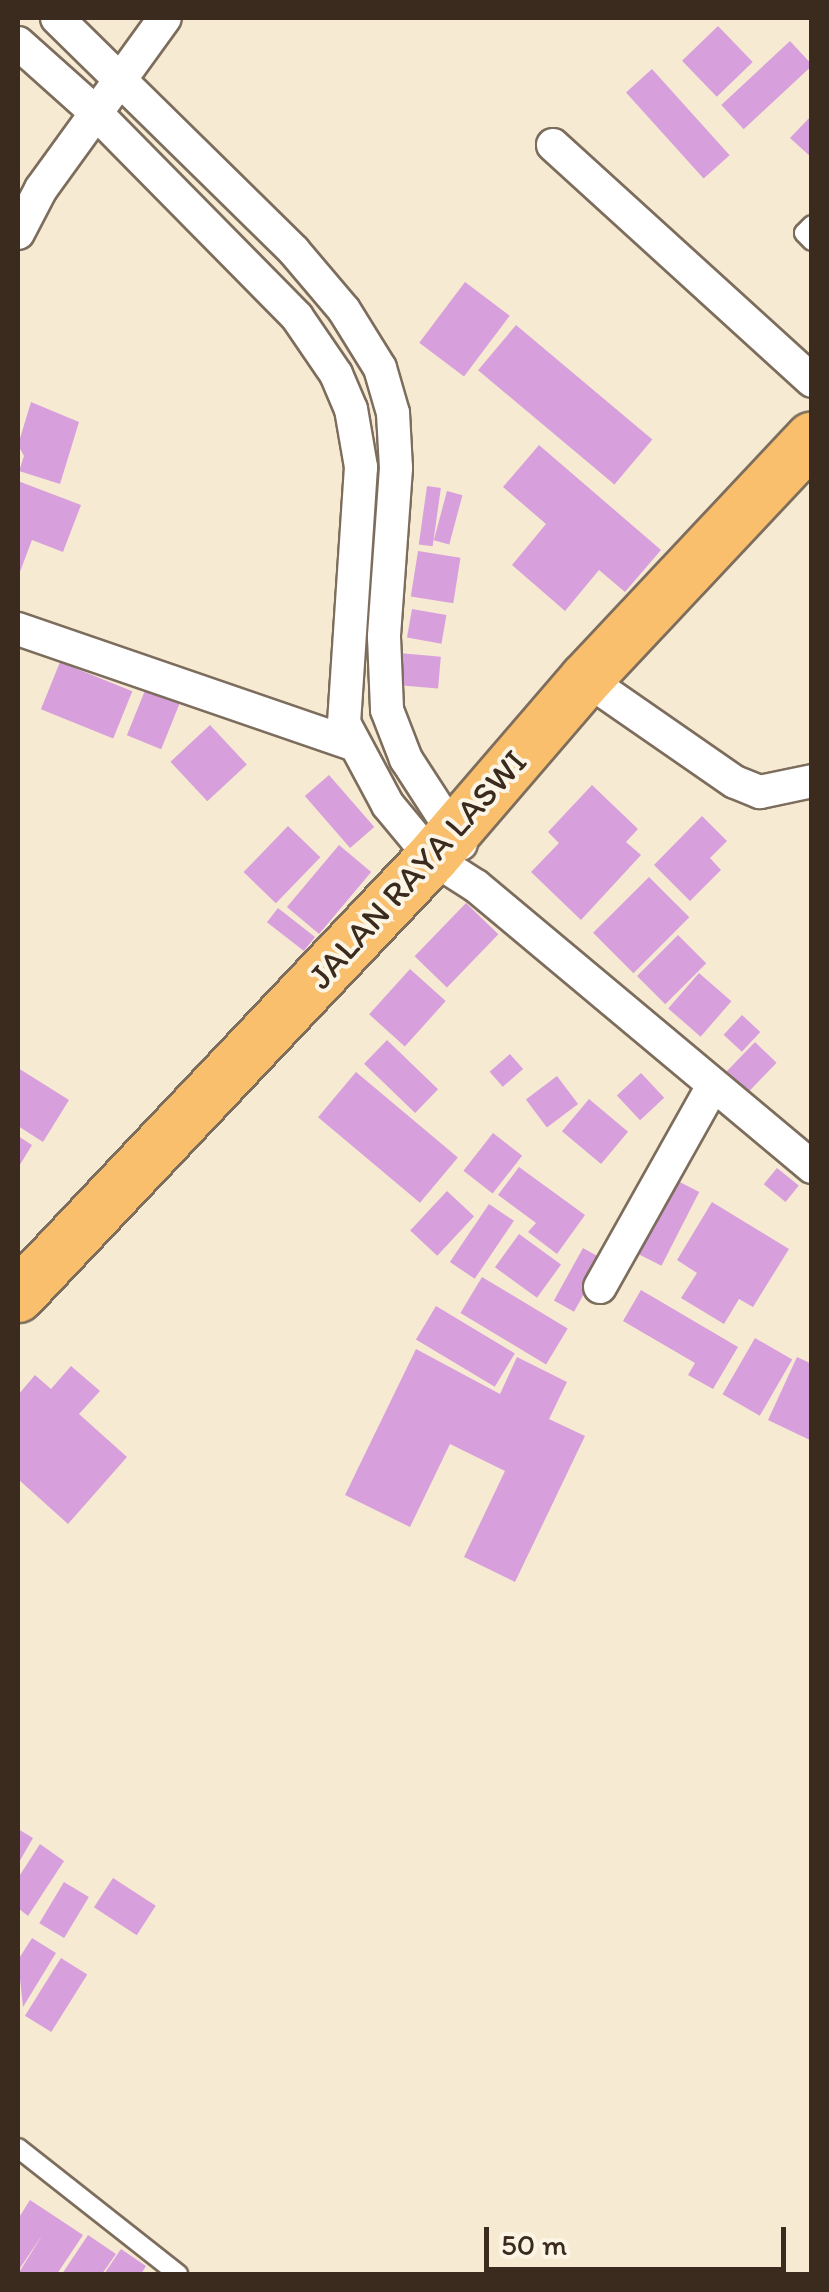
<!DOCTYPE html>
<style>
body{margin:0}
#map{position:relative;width:829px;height:2292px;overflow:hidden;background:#f7ead2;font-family:Itim,sans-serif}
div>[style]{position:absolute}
.building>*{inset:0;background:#d7a0dd;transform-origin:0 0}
.roads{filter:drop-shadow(2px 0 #7d6d5d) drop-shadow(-2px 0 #7d6d5d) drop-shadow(0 2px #7d6d5d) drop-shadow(0 -2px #7d6d5d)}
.lane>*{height:18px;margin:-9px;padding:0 9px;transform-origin:9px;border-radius:9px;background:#fff}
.street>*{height:32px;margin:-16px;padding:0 16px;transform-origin:16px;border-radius:16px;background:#fff}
.primary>*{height:52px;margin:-26px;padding:0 26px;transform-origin:26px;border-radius:26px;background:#f9bf6c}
span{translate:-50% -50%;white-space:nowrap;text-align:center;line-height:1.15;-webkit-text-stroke:8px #fcf5e5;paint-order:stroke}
.street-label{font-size:35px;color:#3b2a1e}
.frame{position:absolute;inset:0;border:20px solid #3b2a1e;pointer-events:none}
.scale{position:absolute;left:484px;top:2227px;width:302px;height:45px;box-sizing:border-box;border:5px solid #3b2a1e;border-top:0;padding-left:12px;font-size:30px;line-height:35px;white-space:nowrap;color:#3b2a1e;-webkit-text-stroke:8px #fcf5e5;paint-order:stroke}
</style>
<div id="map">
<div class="building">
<i style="left:718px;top:26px;width:50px;height:50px;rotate:46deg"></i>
<i style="left:790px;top:41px;width:33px;height:94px;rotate:47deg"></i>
<i style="left:652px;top:69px;width:116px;height:35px;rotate:48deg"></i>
<i style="clip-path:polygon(812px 115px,812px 158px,790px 138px)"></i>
<i style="left:465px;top:282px;width:56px;height:76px;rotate:37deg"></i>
<i style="left:516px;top:325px;width:178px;height:59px;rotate:40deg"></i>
<i style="clip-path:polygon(31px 402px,79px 422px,60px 484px,19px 471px,24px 456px,18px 445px)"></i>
<i style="clip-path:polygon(539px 445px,661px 550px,625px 592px,599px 570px,565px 611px,512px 565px,546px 524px,503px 487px)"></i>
<i style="clip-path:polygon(18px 481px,81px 505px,63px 552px,32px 540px,18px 577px)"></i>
<i style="left:427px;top:486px;width:14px;height:59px;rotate:8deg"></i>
<i style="left:447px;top:491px;width:16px;height:51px;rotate:15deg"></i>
<i style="left:418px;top:551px;width:43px;height:46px;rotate:9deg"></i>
<i style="left:412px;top:609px;width:35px;height:29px;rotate:10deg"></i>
<i style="left:399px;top:653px;width:42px;height:32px;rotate:5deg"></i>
<i style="left:60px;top:662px;width:78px;height:51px;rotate:22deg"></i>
<i style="left:146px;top:688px;width:37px;height:51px;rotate:22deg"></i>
<i style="left:210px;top:725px;width:54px;height:54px;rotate:47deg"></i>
<i style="left:329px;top:775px;width:69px;height:32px;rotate:49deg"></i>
<i style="clip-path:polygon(592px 785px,638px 829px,626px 842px,641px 855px,581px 920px,531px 872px,559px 843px,548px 832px)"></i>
<i style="clip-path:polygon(702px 816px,727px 841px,710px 858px,721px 870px,690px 901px,654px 865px)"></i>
<i style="left:288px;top:826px;width:45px;height:64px;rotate:44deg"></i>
<i style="left:339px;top:845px;width:42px;height:81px;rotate:40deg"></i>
<i style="left:649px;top:877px;width:57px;height:79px;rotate:45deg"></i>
<i style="left:466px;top:903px;width:45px;height:74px;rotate:44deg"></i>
<i style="left:278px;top:908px;width:47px;height:18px;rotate:38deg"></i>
<i style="left:678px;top:935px;width:40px;height:58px;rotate:45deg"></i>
<i style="left:410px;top:969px;width:48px;height:61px;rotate:42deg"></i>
<i style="left:699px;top:973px;width:43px;height:47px;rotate:41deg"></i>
<i style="left:742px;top:1015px;width:25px;height:27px;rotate:43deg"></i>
<i style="left:387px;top:1040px;width:71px;height:33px;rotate:44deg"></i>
<i style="left:755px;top:1042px;width:30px;height:43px;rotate:44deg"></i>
<i style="left:510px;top:1054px;width:20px;height:27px;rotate:49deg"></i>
<i style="clip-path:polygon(18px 1068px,69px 1100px,43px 1142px,18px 1126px)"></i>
<i style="left:356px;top:1072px;width:133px;height:59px;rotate:40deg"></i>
<i style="left:641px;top:1073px;width:34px;height:33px;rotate:47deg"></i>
<i style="left:557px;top:1076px;width:35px;height:39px;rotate:53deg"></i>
<i style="left:589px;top:1099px;width:51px;height:42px;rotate:40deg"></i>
<i style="left:493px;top:1133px;width:37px;height:48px;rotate:38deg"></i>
<i style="clip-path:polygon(18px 1136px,32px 1145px,18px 1168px)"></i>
<i style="clip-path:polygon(519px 1167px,585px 1215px,557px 1254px,528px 1232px,536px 1223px,498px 1195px)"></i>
<i style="left:777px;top:1168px;width:28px;height:21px;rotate:39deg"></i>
<i style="left:668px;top:1176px;width:35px;height:83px;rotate:27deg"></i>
<i style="left:447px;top:1191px;width:37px;height:54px;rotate:43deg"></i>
<i style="clip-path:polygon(712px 1202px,789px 1249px,753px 1307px,739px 1299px,724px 1324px,681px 1298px,697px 1273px,677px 1260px)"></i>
<i style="left:489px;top:1204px;width:30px;height:70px;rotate:34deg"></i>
<i style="left:519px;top:1234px;width:52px;height:41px;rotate:36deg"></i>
<i style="left:583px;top:1248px;width:23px;height:60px;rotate:29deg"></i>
<i style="left:482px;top:1277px;width:100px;height:42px;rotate:31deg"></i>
<i style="clip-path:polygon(641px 1290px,738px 1347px,713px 1389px,688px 1375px,695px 1363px,623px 1321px)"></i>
<i style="left:436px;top:1306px;width:92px;height:39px;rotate:31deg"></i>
<i style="left:755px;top:1338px;width:43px;height:65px;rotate:30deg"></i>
<i style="clip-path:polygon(416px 1349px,500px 1394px,517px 1357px,567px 1382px,549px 1419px,585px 1436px,515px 1582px,464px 1557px,505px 1471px,450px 1444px,410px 1527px,345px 1495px)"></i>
<i style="clip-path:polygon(797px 1357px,812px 1364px,812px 1441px,768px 1420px)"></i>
<i style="clip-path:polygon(71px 1366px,100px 1391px,79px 1414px,127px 1457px,68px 1524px,18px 1479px,18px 1395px,35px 1375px,51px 1389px)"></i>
<i style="clip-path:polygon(18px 1829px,33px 1838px,18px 1864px)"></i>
<i style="clip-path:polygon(40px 1844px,64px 1861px,28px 1916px,18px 1908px,18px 1878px)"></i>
<i style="left:113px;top:1878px;width:51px;height:35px;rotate:33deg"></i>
<i style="left:64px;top:1882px;width:29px;height:48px;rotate:31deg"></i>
<i style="clip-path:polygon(32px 1938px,56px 1953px,23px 2007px,18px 1960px)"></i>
<i style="left:61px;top:1958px;width:31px;height:68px;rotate:32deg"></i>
<i style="clip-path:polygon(30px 2200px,83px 2235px,57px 2274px,18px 2274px,43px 2234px,18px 2271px,18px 2219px)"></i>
<i style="clip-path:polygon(88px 2235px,116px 2254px,102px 2274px,62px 2274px)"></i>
<i style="clip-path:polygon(121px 2249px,146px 2266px,141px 2274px,104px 2274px)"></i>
</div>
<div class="roads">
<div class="lane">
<i style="left:812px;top:225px;width:11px;rotate:135deg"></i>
<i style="left:804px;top:233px;width:11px;rotate:45deg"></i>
<i style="left:18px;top:2148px;width:204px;rotate:38.2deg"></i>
</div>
<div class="street">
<i style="left:57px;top:18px;width:332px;rotate:44.5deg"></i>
<i style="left:294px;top:251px;width:77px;rotate:49.7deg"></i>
<i style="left:344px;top:310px;width:68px;rotate:58.2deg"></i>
<i style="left:380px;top:368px;width:47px;rotate:73.9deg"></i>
<i style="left:393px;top:413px;width:55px;rotate:86.9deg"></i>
<i style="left:396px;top:468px;width:169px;rotate:94.1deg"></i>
<i style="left:384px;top:637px;width:73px;rotate:87.6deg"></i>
<i style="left:387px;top:710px;width:53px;rotate:68.8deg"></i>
<i style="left:406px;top:759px;width:101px;rotate:57.1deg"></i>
<i style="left:18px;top:43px;width:102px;rotate:41.8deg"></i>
<i style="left:94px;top:111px;width:289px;rotate:45.4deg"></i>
<i style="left:297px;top:317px;width:69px;rotate:55.6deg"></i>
<i style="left:336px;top:374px;width:38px;rotate:67deg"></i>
<i style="left:351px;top:409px;width:59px;rotate:80.2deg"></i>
<i style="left:361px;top:467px;width:257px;rotate:93.8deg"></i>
<i style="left:344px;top:723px;width:93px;rotate:61.8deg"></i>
<i style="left:388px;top:805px;width:69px;rotate:50.3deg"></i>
<i style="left:432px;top:858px;width:52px;rotate:32.5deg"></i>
<i style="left:476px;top:886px;width:438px;rotate:39.9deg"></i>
<i style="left:553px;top:145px;width:350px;rotate:42.3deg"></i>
<i style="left:18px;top:233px;width:50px;rotate:-62.4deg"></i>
<i style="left:41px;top:189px;width:211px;rotate:-54.1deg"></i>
<i style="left:18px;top:629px;width:351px;rotate:19deg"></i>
<i style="left:586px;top:679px;width:181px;rotate:34.7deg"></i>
<i style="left:735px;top:782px;width:27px;rotate:22deg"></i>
<i style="left:760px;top:792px;width:53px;rotate:-11.9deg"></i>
<i style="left:600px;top:1287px;width:227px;rotate:-60.7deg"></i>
</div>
<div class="primary">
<i style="left:18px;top:1296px;width:603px;rotate:-46.61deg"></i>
<i style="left:432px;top:858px;width:236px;rotate:-49.3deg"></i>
<i style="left:586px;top:679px;width:330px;rotate:-46.8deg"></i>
</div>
</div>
<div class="street-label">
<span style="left:417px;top:869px;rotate:-48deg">JALAN RAYA LASWI</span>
</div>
<div class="frame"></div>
<div class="scale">50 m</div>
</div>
